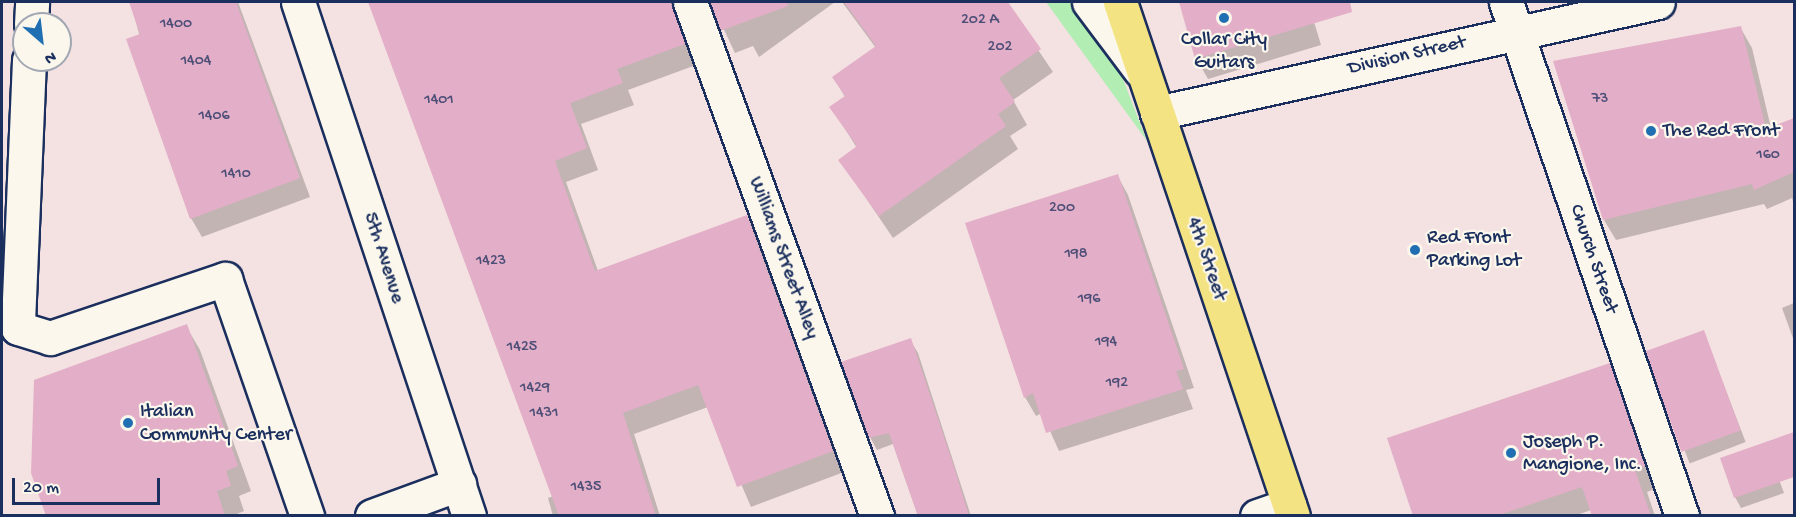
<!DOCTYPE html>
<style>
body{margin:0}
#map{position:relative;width:1796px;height:517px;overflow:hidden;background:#f4e1e1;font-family:"Gochi Hand",sans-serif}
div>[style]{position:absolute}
.green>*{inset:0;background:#b2edb3}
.shadow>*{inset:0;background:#0003;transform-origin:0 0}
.building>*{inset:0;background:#e3aec7;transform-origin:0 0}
.roads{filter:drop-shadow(2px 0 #1b2f5e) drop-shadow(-2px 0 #1b2f5e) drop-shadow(0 2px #1b2f5e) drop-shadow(0 -2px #1b2f5e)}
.minor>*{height:33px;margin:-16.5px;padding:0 16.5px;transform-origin:16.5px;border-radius:16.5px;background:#fbf7ec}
.major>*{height:33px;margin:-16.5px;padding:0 16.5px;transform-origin:16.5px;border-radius:16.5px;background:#f4e382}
.dots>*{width:16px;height:16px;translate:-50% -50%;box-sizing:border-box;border:3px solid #fbf7ec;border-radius:50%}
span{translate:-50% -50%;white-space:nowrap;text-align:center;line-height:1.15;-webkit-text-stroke:4.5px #fbf7ec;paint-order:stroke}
.number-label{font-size:16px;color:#4d4f78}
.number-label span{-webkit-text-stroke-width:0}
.poi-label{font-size:20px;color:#1b2f5e}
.left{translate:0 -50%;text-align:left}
.street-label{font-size:20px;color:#1b2f5e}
.frame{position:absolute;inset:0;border:3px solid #1b2f5e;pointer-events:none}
.north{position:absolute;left:12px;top:12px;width:60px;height:60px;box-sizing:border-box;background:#fbf7ec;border:2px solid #a1a7b3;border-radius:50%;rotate:152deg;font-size:16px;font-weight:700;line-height:24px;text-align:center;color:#1b2f5e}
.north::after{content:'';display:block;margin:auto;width:21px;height:27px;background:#1f6fb2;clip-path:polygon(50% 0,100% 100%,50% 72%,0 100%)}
.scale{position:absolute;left:12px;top:478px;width:148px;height:27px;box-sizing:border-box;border:3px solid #1b2f5e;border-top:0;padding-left:8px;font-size:18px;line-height:21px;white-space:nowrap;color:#1b2f5e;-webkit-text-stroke:4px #fbf7ec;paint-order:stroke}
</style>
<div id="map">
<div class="green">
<i style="clip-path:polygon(1046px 2px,1093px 2px,1147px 141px)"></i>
</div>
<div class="shadow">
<i style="clip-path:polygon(140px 2px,238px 2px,310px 197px,202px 237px,191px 218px,131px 5px)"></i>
<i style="clip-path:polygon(370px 2px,686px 2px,696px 65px,628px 90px,634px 105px,581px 124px,598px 170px,566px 182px,598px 271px,747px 217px,759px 238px,844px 472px,751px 507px,708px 407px,634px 434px,660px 516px,553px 516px,548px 498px,554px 496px)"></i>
<i style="clip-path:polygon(711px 2px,835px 2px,759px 57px,753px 46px,735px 53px)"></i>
<i style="clip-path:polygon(842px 2px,1006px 2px,1053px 72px,1013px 100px,1027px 125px,1010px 136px,1018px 149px,893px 238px,840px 160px,857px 148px,831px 107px,845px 97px,834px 78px,876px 48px)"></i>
<i style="clip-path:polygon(1180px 2px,1308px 2px,1321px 45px,1208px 79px,1196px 58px)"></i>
<i style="clip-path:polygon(1740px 27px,1752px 48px,1771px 128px,1794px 120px,1794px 205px,1792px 198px,1767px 209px,1764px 204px,1616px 240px,1604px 220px)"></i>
<i style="clip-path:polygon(1117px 175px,1128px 195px,1194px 388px,1186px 390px,1193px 409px,1059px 451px,1042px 413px,1036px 416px,1025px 397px)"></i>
<i style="clip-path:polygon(1794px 303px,1794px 341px,1782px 308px)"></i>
<i style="clip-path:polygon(186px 326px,200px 350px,251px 491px,239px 496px,244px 511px,232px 516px,47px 516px)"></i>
<i style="left:1703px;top:331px;width:119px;height:60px;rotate:69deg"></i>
<i style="clip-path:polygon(910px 340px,918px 353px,971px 516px,918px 516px,893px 444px,877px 450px,870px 437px)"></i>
<i style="clip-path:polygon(1609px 365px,1622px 387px,1657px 488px,1647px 492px,1655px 516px,1593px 516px,1591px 510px,1574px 516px,1415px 516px)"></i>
<i style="clip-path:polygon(1770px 455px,1784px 493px,1741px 508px,1735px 497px)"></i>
</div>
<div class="building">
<i style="clip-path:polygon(129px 2px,236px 2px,300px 178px,190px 219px,126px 39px,140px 34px)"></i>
<i style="clip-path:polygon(368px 2px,672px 2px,685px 44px,617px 69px,623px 83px,570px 103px,587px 148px,555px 161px,595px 271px,747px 215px,833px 451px,737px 487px,698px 385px,623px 413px,656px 516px,559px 516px)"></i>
<i style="clip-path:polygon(710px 2px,787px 2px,788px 6px,720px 31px)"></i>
<i style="clip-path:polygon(844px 2px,1008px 2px,1041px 49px,999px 78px,1015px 102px,998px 114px,1006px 126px,879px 216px,838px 160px,857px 146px,829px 107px,845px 96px,832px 77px,876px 46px)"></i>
<i style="clip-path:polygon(1179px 2px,1350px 2px,1352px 12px,1195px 59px)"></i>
<i style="clip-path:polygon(1741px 26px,1766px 129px,1794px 118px,1794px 172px,1754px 190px,1752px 184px,1603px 220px,1553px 61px)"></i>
<i style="clip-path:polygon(1118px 174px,1184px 369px,1176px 371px,1183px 389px,1046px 433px,1033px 393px,1024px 398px,965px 223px)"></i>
<i style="clip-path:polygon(187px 324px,238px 466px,226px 471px,231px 486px,217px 491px,225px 516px,46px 516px,31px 473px,34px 380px)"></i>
<i style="left:1704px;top:330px;width:107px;height:63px;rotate:70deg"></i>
<i style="clip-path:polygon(911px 338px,954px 467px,969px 516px,918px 516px,889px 433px,868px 438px,841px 362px)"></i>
<i style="clip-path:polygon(1610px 363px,1645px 466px,1635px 470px,1651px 516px,1592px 516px,1582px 487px,1496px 516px,1413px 516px,1387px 438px)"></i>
<i style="clip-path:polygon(1794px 432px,1794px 477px,1734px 498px,1720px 458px)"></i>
</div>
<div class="roads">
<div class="minor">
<i style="left:298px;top:2px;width:542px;rotate:71.6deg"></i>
<i style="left:690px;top:2px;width:547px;rotate:70.01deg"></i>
<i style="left:1089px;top:2px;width:85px;rotate:53.1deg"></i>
<i style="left:1506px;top:2px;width:543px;rotate:71.1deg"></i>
<i style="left:31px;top:24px;width:22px;rotate:-87deg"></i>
<i style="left:29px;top:60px;width:268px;rotate:92.4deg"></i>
<i style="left:18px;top:328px;width:34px;rotate:17deg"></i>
<i style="left:50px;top:338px;width:185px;rotate:-18.6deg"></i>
<i style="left:225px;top:279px;width:251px;rotate:70.9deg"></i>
<i style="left:1157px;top:113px;width:513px;rotate:-12.49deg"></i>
<i style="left:372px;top:516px;width:93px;rotate:-20.2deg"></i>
<i style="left:1257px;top:516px;width:34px;rotate:-19deg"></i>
</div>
<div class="major">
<i style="left:1120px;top:2px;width:542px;rotate:71.4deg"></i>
</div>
</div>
<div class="dots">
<i style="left:1224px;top:18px;background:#1f6fb2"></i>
<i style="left:1651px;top:131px;background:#1f6fb2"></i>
<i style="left:1415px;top:250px;background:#1f6fb2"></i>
<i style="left:128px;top:423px;background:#1f6fb2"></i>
<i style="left:1511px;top:453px;background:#1f6fb2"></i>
</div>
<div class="number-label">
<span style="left:980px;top:21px">202 A</span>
<span style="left:176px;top:25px">1400</span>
<span style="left:1000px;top:48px">202</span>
<span style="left:196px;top:62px">1404</span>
<span style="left:1600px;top:100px">73</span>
<span style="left:439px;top:101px">1401</span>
<span style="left:214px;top:117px">1406</span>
<span style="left:1768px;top:156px">160</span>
<span style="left:236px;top:175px">1410</span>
<span style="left:1062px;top:209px">200</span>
<span style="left:1076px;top:255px">198</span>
<span style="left:491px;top:262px">1423</span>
<span style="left:1089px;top:300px">196</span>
<span style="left:1106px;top:343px">194</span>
<span style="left:522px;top:348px">1425</span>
<span style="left:1117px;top:384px">192</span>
<span style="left:535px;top:389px">1429</span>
<span style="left:544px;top:414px">1431</span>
<span style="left:586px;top:488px">1435</span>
</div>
<div class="poi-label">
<span style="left:1224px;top:52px">Collar City<br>Guitars</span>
<span class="left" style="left:1663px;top:131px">The Red Front</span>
<span class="left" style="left:1427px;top:250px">Red Front<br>Parking Lot</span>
<span class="left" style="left:140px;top:424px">Italian<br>Community Center</span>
<span class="left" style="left:1523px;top:454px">Joseph P.<br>Mangione, Inc.</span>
</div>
<div class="street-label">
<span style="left:1407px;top:56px;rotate:-13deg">Division Street</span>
<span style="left:383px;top:258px;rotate:72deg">5th Avenue</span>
<span style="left:783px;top:258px;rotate:70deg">Williams Street Alley</span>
<span style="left:1206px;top:259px;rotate:71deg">4th Street</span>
<span style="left:1593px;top:259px;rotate:71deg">Church Street</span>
</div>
<div class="frame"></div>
<div class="north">N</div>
<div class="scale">20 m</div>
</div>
